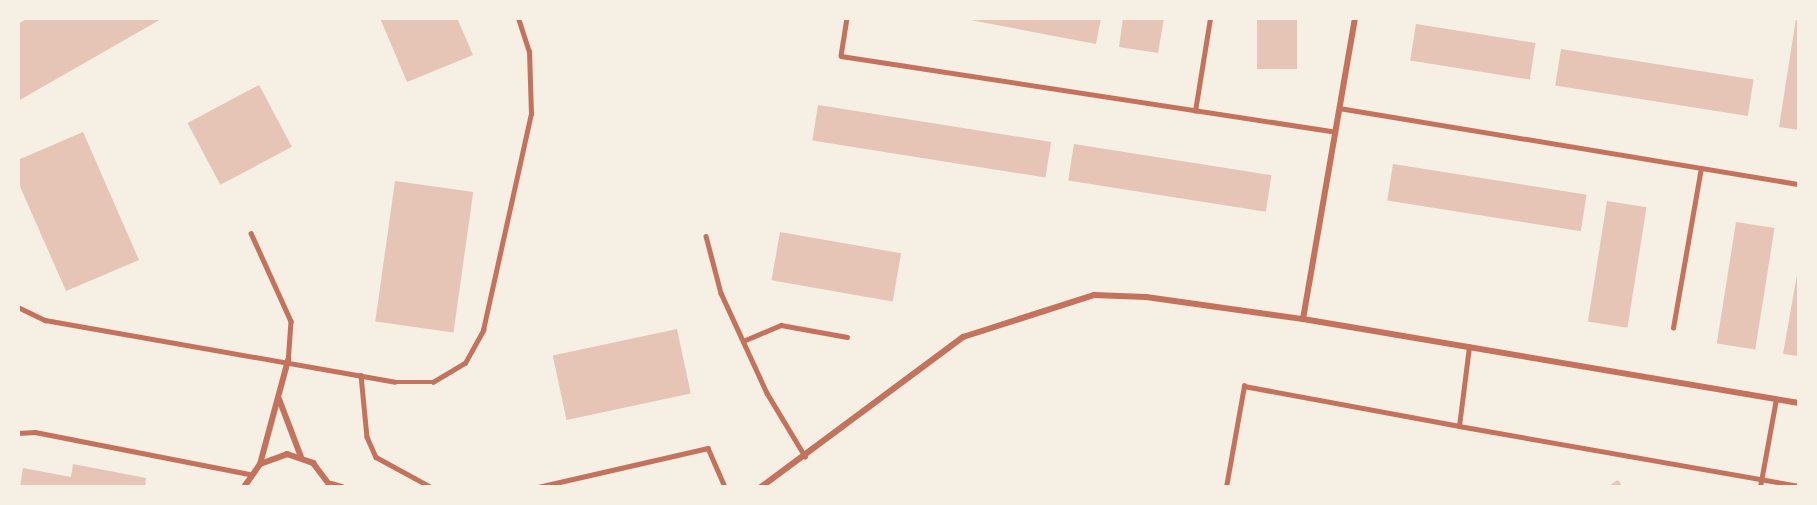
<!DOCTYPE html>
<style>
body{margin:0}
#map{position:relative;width:1817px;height:505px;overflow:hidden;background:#f6efe4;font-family:"Alegreya Sans",sans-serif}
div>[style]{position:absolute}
.building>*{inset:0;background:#e6c5b7;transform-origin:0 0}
.service>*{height:4.5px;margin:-2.25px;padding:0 2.25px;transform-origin:2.25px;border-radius:2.25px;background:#c5725c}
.minor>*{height:6px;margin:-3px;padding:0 3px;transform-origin:3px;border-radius:3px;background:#c5725c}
span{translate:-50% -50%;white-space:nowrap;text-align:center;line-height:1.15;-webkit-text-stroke:4.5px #f6efe4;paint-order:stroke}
.frame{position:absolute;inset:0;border:20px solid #f6efe4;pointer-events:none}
</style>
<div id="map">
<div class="building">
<i style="clip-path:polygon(28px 18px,163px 18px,18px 101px,18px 24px)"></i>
<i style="clip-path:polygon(380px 18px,457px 18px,473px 55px,407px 82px)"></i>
<i style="clip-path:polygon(960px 18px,1101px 18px,1096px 44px)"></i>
<i style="clip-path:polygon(1123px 18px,1164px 18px,1158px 53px,1119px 47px)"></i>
<i style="left:1257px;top:18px;width:40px;height:51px"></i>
<i style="clip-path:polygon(1796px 18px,1799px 18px,1799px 130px,1779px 127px)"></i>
<i style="left:1416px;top:24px;width:121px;height:37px;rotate:9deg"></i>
<i style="left:1561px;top:49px;width:195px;height:37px;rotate:9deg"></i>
<i style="left:259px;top:85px;width:70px;height:81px;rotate:62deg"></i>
<i style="left:818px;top:105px;width:236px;height:36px;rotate:9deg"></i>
<i style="clip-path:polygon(83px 132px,139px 260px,66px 291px,18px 182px,18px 160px)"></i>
<i style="left:1074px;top:144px;width:200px;height:37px;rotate:9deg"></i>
<i style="left:1393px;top:164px;width:196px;height:37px;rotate:9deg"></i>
<i style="left:395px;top:181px;width:79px;height:142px;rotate:8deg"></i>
<i style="left:1607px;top:201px;width:40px;height:122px;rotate:9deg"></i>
<i style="left:1736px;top:222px;width:39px;height:123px;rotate:9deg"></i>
<i style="left:780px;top:232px;width:123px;height:49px;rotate:10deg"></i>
<i style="clip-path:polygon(1799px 263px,1799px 356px,1783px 354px)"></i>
<i style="left:677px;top:329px;width:66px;height:127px;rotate:78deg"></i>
<i style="clip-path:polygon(73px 464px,146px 478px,145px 487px,20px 487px,23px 468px,71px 477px)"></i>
<i style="clip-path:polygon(1618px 480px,1623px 487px,1607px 487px)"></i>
</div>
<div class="service">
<i style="left:847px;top:18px;width:38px;rotate:99deg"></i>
<i style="left:841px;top:56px;width:500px;rotate:8.7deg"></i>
<i style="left:1339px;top:108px;width:466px;rotate:9.4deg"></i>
<i style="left:1195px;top:111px;width:94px;rotate:-80.8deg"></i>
<i style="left:251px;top:233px;width:97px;rotate:65.6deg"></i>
<i style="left:291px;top:321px;width:39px;rotate:94deg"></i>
<i style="left:706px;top:236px;width:59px;rotate:75.3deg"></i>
<i style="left:721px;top:293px;width:110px;rotate:65.3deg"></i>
<i style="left:767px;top:393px;width:74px;rotate:58.9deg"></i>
<i style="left:18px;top:307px;width:30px;rotate:26deg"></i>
<i style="left:45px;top:320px;width:355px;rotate:10deg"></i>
<i style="left:395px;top:382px;width:38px"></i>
<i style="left:433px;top:382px;width:37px;rotate:-31deg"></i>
<i style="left:465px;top:363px;width:38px;rotate:-61deg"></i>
<i style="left:483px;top:330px;width:221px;rotate:-77.5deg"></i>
<i style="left:531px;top:114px;width:62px;rotate:-91.8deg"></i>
<i style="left:529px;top:52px;width:36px;rotate:-108deg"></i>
<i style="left:1673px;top:328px;width:162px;rotate:-80.1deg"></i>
<i style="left:743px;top:341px;width:41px;rotate:-22.8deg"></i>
<i style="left:781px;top:325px;width:67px;rotate:10.3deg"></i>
<i style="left:361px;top:375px;width:62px;rotate:84.5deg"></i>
<i style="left:367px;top:437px;width:22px;rotate:66deg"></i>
<i style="left:376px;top:457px;width:63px;rotate:28.6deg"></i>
<i style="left:1459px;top:426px;width:345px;rotate:10deg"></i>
<i style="left:18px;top:433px;width:17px;rotate:-3deg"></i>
<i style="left:35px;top:432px;width:219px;rotate:11.1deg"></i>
<i style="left:538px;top:487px;width:174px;rotate:-12.9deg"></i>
<i style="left:708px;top:448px;width:43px;rotate:66.4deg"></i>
<i style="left:1226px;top:487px;width:103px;rotate:-79.9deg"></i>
<i style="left:1244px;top:386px;width:219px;rotate:10.5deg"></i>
<i style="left:1459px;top:426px;width:80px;rotate:-82.8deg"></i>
<i style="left:1760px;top:487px;width:89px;rotate:-79.7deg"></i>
</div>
<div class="minor">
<i style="left:1303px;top:319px;width:305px;rotate:-80.2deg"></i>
<i style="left:279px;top:399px;width:62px;rotate:69.2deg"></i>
<i style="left:260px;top:464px;width:108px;rotate:-74.9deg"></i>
<i style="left:331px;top:484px;width:11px;rotate:15deg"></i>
<i style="left:244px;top:487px;width:28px;rotate:-55deg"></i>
<i style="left:260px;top:464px;width:29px;rotate:-20deg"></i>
<i style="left:287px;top:454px;width:28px;rotate:19deg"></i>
<i style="left:313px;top:463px;width:30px;rotate:53deg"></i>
<i style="left:761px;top:487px;width:252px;rotate:-36.6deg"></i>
<i style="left:963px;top:337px;width:138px;rotate:-17.8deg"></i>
<i style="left:1094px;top:295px;width:52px;rotate:2.2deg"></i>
<i style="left:1146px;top:297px;width:159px;rotate:8deg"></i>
<i style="left:1303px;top:319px;width:503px;rotate:9.61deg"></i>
</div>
<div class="frame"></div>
</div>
